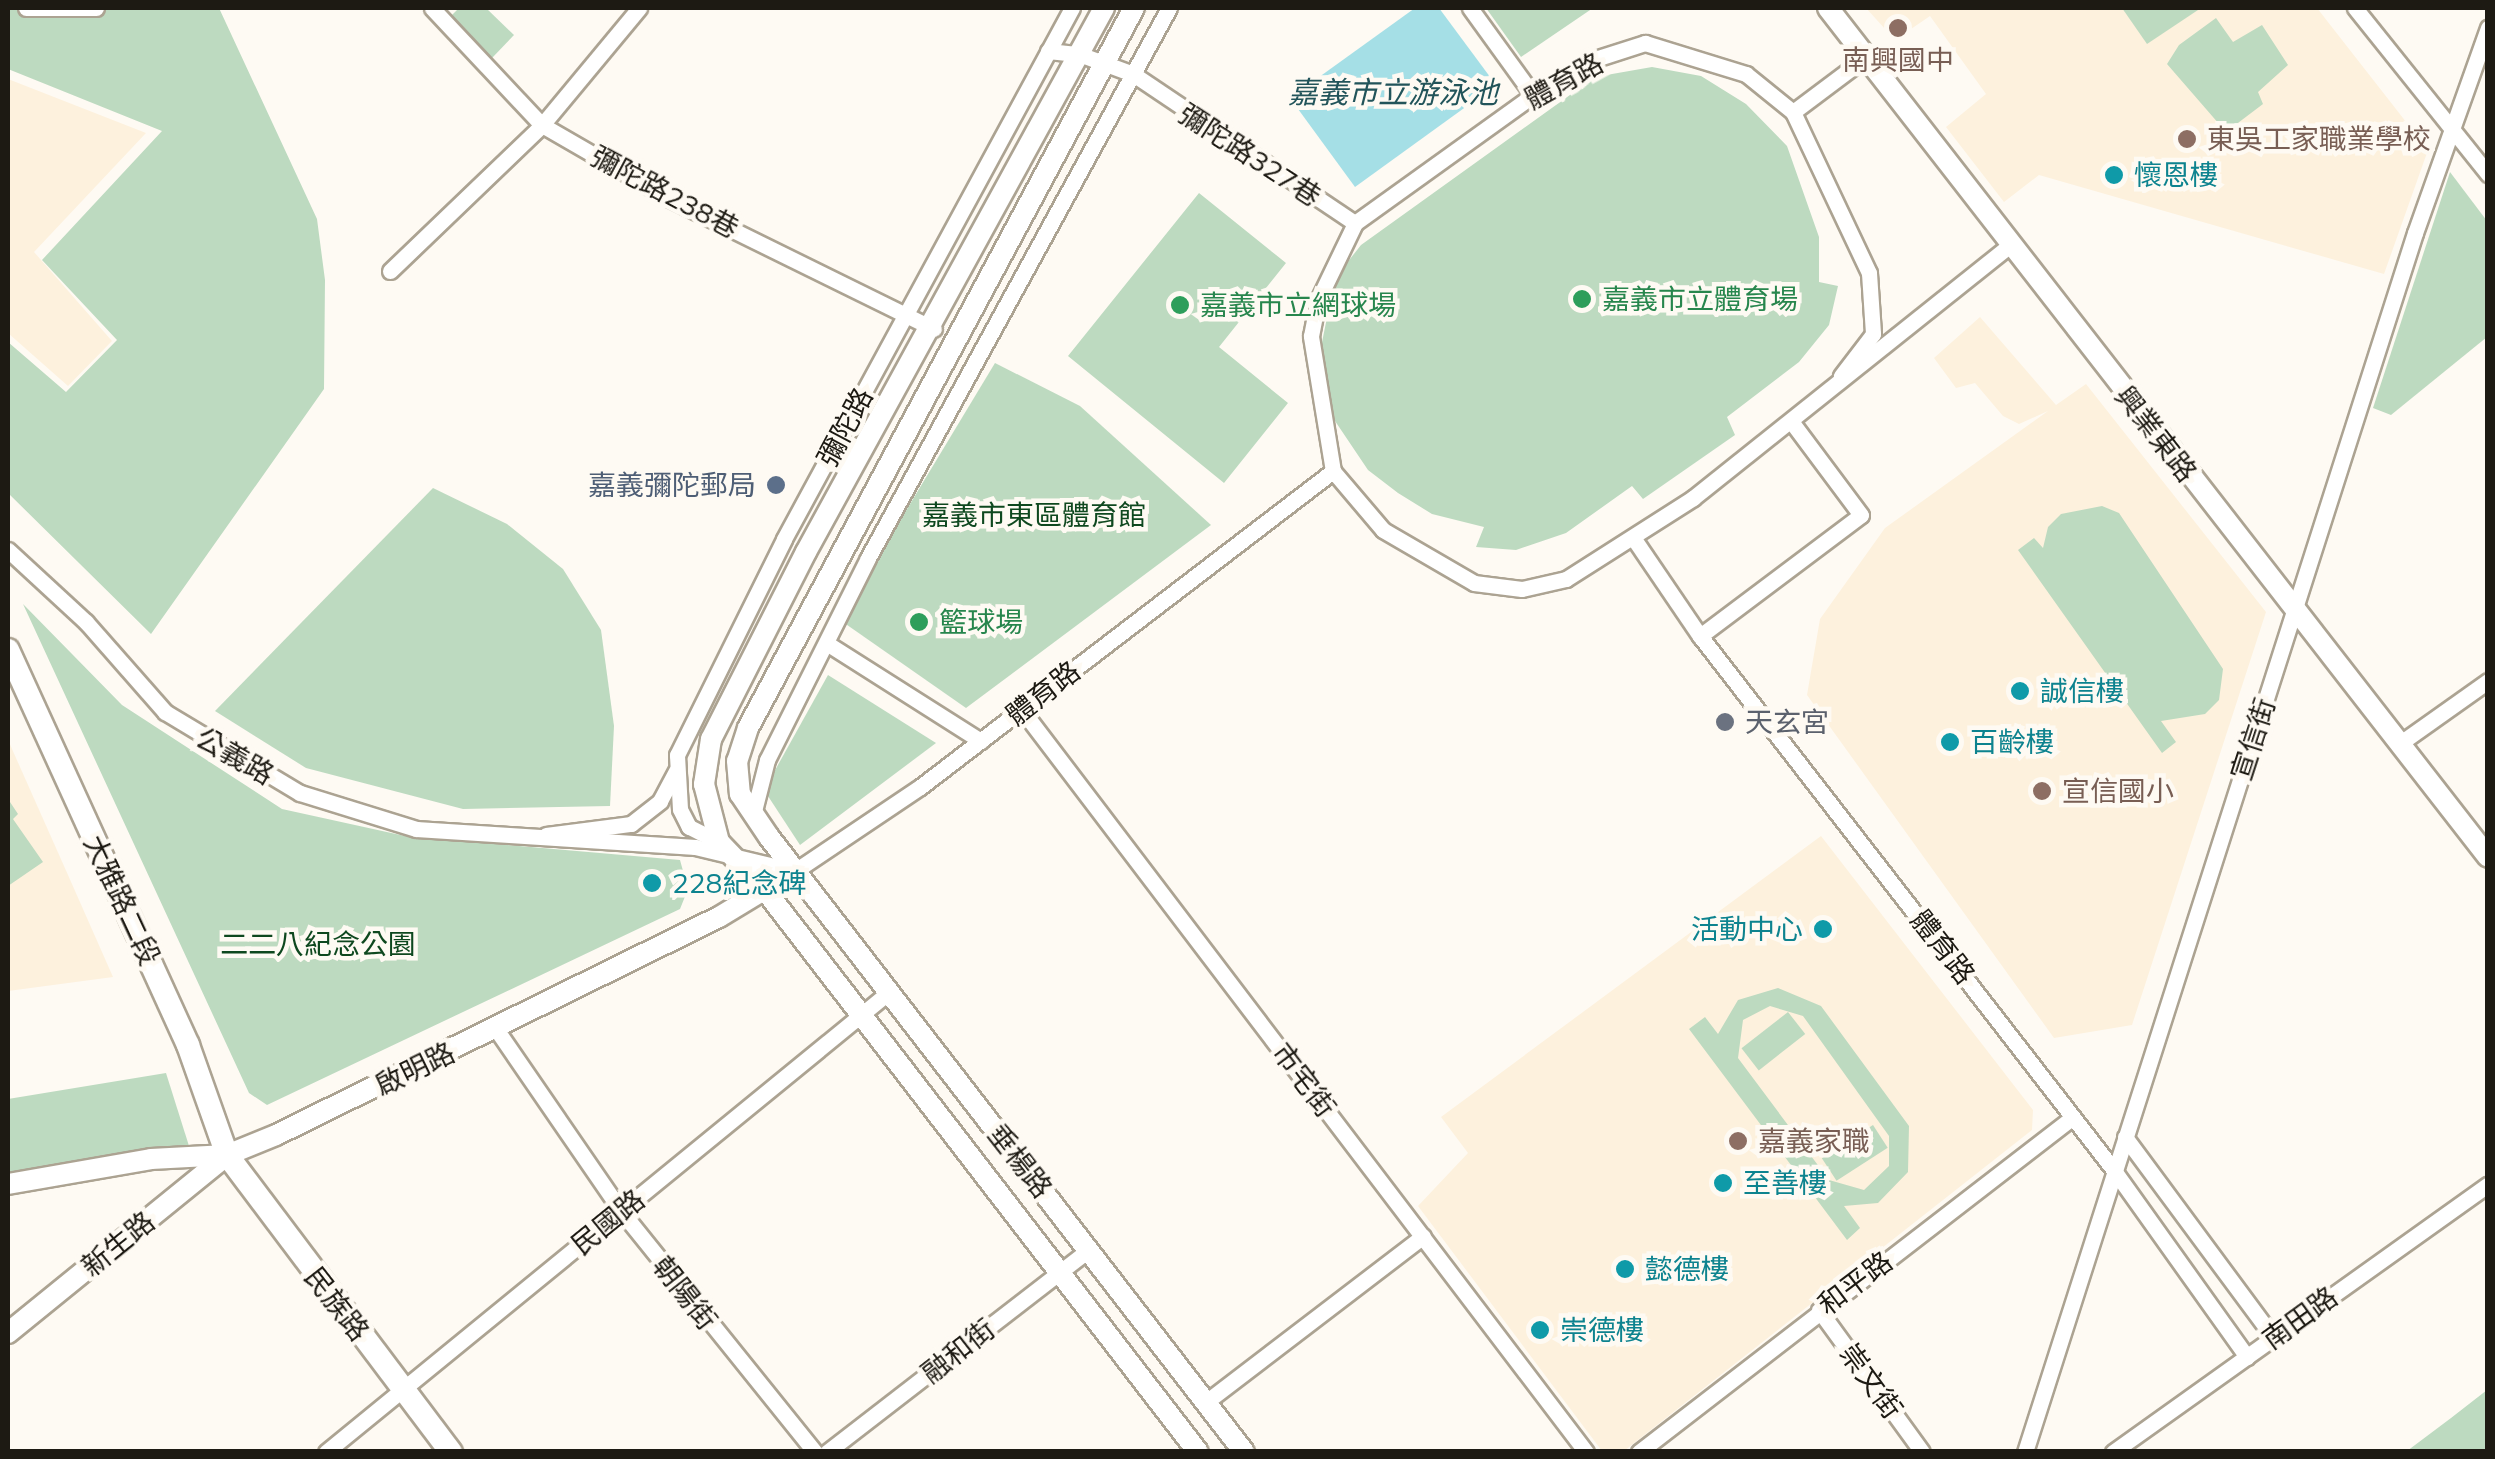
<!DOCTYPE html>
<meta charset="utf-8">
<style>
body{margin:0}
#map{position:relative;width:2495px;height:1459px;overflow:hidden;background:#fefaf3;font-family:Mulish,"Noto Sans TC",sans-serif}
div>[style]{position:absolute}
.built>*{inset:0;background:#fdf1dd}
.green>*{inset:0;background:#bddac0;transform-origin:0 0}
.water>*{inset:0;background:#a5dfe6}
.roads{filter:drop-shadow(2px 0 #aca392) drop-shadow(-2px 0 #aca392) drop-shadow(0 2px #aca392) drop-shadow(0 -2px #aca392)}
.minor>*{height:15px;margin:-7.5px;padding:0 7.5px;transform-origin:7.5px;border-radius:7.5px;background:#fff}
.tertiary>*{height:20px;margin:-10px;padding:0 10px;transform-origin:10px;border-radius:10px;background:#fff}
.secondary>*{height:22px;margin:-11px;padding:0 11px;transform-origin:11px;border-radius:11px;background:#fff}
.dots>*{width:28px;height:28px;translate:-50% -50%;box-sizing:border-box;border:5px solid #fefaf3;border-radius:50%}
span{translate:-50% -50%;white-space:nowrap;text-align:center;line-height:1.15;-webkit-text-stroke:9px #fefaf3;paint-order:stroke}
.education-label{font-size:28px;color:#785e54}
.left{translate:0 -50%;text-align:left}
.street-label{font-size:28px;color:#1d1a13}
.culture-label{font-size:28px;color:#0d838f}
.right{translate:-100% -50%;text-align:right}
.leisure-label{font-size:28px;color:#27864d}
.service-label{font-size:28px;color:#4e5e75}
.park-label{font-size:28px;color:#0e481f}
.worship-label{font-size:28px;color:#5b616d}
.water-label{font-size:30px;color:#22545a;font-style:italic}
.frame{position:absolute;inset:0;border:10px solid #1d1a13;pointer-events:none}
</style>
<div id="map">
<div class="built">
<i style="clip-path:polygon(1866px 8px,2317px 8px,2428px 150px,2384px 274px,2039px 175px,2004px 202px,1946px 127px,1986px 94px,1930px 16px,1895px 40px)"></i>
<i style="clip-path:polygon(8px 79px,146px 133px,34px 252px,112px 341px,68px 386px,8px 333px)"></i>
<i style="clip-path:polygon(1980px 317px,2056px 405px,2086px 384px,2266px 612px,2132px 1025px,2054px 1038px,1807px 695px,1820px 619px,1885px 528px,2048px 411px,2019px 424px,2003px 416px,1975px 383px,1956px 388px,1934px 358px)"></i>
<i style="clip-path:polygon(8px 740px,68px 875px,113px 977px,8px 991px)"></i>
<i style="clip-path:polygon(1821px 836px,2033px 1110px,2032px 1130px,1624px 1451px,1602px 1451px,1418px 1206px,1468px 1153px,1441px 1117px)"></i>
</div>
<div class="green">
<i style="clip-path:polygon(8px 8px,219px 8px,317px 219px,325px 280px,324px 389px,151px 634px,8px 493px,8px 342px,66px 392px,117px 340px,42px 260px,162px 131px,8px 69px)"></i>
<i style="clip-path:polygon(459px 8px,486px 8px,514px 35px,492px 58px,450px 17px)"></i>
<i style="clip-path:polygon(1486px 8px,1593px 8px,1521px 57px)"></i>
<i style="clip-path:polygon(2122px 8px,2201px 8px,2147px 44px)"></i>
<i style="clip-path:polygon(2216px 18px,2233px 42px,2262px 25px,2288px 65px,2258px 92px,2263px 104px,2226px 132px,2167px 64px,2179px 45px)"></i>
<i style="clip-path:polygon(1652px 67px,1701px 76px,1746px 104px,1787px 146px,1819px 237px,1819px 282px,1838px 286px,1829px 325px,1799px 362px,1727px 417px,1735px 435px,1643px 499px,1632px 486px,1566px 533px,1516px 550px,1476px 547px,1484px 527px,1432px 514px,1398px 493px,1368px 470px,1335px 421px,1320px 352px,1335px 278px,1361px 245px,1595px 77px)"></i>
<i style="clip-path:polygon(2450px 172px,2487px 221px,2487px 337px,2391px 415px,2373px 408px)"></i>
<i style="clip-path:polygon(1199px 193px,1286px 263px,1219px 347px,1288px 403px,1224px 483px,1068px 356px)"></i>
<i style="clip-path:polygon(995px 363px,1080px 406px,1211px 525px,966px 708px,840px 620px)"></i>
<i style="clip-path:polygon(433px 488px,507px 524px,563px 569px,601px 630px,614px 726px,610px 806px,463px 809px,306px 768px,215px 711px)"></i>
<i style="clip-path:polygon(2102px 506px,2119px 513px,2223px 669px,2219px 700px,2205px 714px,2161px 721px,2176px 742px,2162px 753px,2018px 550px,2034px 538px,2043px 548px,2048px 527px,2061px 514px)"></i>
<i style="clip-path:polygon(23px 604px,122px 705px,282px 809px,405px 836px,680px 860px,688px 889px,680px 909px,267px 1105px,249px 1093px)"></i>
<i style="clip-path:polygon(828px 675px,936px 743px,800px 845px,764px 790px)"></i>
<i style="clip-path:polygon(8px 799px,18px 814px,13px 819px,43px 862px,8px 886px)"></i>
<i style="clip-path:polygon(evenodd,1778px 988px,1821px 1006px,1909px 1126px,1908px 1172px,1878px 1203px,1844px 1206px,1860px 1228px,1847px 1240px,1689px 1029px,1705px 1017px,1718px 1034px,1738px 1000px,1778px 988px,1770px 1006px,1803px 1016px,1889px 1136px,1889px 1166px,1864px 1190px,1829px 1180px,1738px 1058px,1743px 1020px,1770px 1006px)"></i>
<i style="left:1788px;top:1012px;width:28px;height:59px;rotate:52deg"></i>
<i style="clip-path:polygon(166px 1073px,189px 1146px,8px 1179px,8px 1099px)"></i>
<i style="left:1873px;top:1125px;width:27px;height:61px;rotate:57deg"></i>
<i style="clip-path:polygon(2487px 1390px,2487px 1451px,2407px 1451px,2451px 1418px)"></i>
</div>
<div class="water">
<i style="clip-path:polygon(1415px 8px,1439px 8px,1496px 85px,1355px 187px,1290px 98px)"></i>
</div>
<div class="roads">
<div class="minor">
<i style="left:26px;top:8px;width:70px"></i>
<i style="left:432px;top:8px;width:161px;rotate:46.8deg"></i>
<i style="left:542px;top:125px;width:148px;rotate:30deg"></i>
<i style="left:670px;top:199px;width:294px;rotate:26.2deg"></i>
<i style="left:1470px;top:8px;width:107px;rotate:54.1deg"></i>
<i style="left:2355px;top:8px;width:213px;rotate:51.3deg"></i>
<i style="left:1048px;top:51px;width:31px;rotate:6deg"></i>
<i style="left:1079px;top:54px;width:58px;rotate:20.3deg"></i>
<i style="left:1133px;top:74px;width:267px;rotate:33.9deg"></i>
<i style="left:1793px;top:112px;width:95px;rotate:-36.9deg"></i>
<i style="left:390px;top:271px;width:211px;rotate:-43.8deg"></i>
<i style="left:542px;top:125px;width:152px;rotate:-50.3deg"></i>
<i style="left:1333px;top:471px;width:137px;rotate:-99.3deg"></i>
<i style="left:1311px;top:336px;width:37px;rotate:-79deg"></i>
<i style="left:1318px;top:300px;width:85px;rotate:-64.3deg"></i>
<i style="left:1355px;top:223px;width:219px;rotate:-35.7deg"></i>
<i style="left:1533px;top:95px;width:69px;rotate:-30.7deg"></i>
<i style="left:1592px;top:60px;width:56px;rotate:-17.8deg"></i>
<i style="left:1645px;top:43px;width:106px;rotate:17.1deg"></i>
<i style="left:1746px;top:74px;width:60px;rotate:39deg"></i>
<i style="left:1793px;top:112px;width:178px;rotate:64.7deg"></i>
<i style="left:1869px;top:273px;width:61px;rotate:86.2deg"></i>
<i style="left:1873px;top:334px;width:53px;rotate:127.3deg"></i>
<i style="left:1634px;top:539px;width:117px;rotate:55.8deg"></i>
<i style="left:1700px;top:636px;width:674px;rotate:52.23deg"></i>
<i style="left:2113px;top:1169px;width:231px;rotate:54.5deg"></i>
<i style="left:8px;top:550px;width:106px;rotate:42.7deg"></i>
<i style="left:86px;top:622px;width:120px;rotate:48.7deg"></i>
<i style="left:165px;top:712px;width:157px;rotate:31deg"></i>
<i style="left:300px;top:793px;width:121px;rotate:17.2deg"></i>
<i style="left:416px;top:829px;width:280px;rotate:3.7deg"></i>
<i style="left:695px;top:847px;width:103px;rotate:13.5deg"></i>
<i style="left:795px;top:871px;width:151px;rotate:-33.9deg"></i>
<i style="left:920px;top:787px;width:520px;rotate:-37.42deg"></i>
<i style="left:1333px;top:471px;width:77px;rotate:49.7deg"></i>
<i style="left:1383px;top:530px;width:105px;rotate:30.2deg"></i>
<i style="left:1474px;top:583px;width:48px;rotate:7.1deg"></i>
<i style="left:1522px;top:589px;width:45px;rotate:-12.8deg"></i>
<i style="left:1566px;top:579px;width:151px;rotate:-32.5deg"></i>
<i style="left:1693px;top:498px;width:404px;rotate:-38.6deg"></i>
<i style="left:1700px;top:636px;width:201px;rotate:-36.9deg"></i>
<i style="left:1861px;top:515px;width:117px;rotate:-126.7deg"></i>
<i style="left:828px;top:644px;width:181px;rotate:32.4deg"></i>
<i style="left:1022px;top:710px;width:932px;rotate:52.76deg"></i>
<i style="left:2399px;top:744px;width:109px;rotate:-35.3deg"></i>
<i style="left:754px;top:811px;width:53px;rotate:-75.7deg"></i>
<i style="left:767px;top:760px;width:226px;rotate:-63.4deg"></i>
<i style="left:868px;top:558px;width:627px;rotate:-61.31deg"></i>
<i style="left:546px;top:835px;width:86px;rotate:-7.4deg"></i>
<i style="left:631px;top:824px;width:37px;rotate:-38deg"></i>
<i style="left:660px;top:801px;width:34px;rotate:-62deg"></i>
<i style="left:719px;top:842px;width:34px;rotate:-153deg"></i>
<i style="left:689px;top:827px;width:20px;rotate:-117deg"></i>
<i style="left:680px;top:809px;width:54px;rotate:-93.2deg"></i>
<i style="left:677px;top:755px;width:241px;rotate:-63.6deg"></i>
<i style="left:784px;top:539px;width:604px;rotate:-61.53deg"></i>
<i style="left:496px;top:1029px;width:221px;rotate:55.5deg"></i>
<i style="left:621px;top:1211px;width:309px;rotate:51.2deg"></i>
<i style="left:2125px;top:1137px;width:249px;rotate:53.5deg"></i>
<i style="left:1819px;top:1310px;width:175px;rotate:54deg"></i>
<i style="left:1206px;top:1402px;width:273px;rotate:-37.4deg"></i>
<i style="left:326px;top:1452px;width:727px;rotate:-39.25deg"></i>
<i style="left:827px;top:1452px;width:330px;rotate:-37.7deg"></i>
<i style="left:1639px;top:1452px;width:548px;rotate:-37.66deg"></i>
<i style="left:2025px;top:1452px;width:1280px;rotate:-72.26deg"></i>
<i style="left:2415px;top:233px;width:218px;rotate:-70.4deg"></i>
<i style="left:2113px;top:1452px;width:460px;rotate:-35.5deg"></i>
</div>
<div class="tertiary">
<i style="left:1104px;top:8px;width:620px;rotate:118.71deg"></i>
<i style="left:806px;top:552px;width:210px;rotate:116.9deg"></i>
<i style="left:711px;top:739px;width:46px;rotate:98.8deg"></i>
<i style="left:704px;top:784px;width:60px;rotate:75.5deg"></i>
<i style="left:719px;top:842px;width:66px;rotate:46.2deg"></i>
<i style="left:765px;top:890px;width:709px;rotate:52.39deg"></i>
<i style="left:1134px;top:8px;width:817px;rotate:118.2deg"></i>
<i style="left:748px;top:728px;width:35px;rotate:108deg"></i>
<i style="left:737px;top:761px;width:33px;rotate:85deg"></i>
<i style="left:740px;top:794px;width:52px;rotate:56deg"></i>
<i style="left:769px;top:837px;width:777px;rotate:52.32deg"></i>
<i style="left:1828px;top:8px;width:1075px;rotate:52.14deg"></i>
<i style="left:8px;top:1184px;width:145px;rotate:-9.9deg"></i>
<i style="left:151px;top:1159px;width:76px;rotate:-3deg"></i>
<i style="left:227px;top:1155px;width:53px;rotate:-22.2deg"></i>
<i style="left:276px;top:1135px;width:494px;rotate:-26.2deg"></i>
<i style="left:719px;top:917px;width:89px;rotate:-31.2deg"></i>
<i style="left:8px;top:1333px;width:282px;rotate:-39.1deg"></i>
</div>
<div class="secondary">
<i style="left:8px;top:650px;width:434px;rotate:65.5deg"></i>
<i style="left:188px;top:1045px;width:117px;rotate:70.5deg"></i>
<i style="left:227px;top:1155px;width:372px;rotate:53deg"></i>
</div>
</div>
<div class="dots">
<i style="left:1898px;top:28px;background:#8d6e63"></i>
<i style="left:2187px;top:139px;background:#8d6e63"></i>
<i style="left:2114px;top:175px;background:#0f9aa8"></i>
<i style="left:1582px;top:299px;background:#2e9e5b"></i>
<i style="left:1180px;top:305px;background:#2e9e5b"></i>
<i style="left:776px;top:485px;background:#5c6f8a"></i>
<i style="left:919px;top:622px;background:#2e9e5b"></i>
<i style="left:2020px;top:691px;background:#0f9aa8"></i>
<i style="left:1725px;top:722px;background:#6b7280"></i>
<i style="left:1950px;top:742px;background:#0f9aa8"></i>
<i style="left:2042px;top:791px;background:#8d6e63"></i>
<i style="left:652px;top:883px;background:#0f9aa8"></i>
<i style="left:1823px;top:929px;background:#0f9aa8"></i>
<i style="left:1738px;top:1141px;background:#8d6e63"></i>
<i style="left:1723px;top:1183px;background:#0f9aa8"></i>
<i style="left:1625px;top:1269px;background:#0f9aa8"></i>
<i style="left:1540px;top:1330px;background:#0f9aa8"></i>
</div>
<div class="education-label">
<span style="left:1898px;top:60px">南興國中</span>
<span class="left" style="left:2207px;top:139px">東吳工家職業學校</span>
<span class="left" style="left:2062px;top:791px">宣信國小</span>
<span class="left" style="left:1758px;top:1141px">嘉義家職</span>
</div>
<div class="street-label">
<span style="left:1564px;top:81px;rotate:-29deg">體育路</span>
<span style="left:1250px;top:155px;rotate:33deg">彌陀路327巷</span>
<span style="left:665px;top:192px;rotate:28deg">彌陀路238巷</span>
<span style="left:845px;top:427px;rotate:-62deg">彌陀路</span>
<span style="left:2156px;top:434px;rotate:52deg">興業東路</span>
<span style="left:1043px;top:693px;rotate:-38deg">體育路</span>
<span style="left:2253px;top:739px;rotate:-72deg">宣信街</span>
<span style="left:235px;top:756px;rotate:30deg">公義路</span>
<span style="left:122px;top:900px;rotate:65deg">大雅路二段</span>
<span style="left:1943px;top:947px;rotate:52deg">體育路</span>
<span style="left:415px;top:1069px;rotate:-26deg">啟明路</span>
<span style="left:1304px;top:1080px;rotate:53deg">市宅街</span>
<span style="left:1020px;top:1161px;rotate:52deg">垂楊路</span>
<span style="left:608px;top:1222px;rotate:-39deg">民國路</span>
<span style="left:118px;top:1244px;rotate:-39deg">新生路</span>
<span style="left:1855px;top:1283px;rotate:-37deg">和平路</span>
<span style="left:685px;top:1293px;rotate:52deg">朝陽街</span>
<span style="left:337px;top:1304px;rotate:52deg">民族路</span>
<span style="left:2300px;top:1318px;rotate:-36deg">南田路</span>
<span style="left:958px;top:1351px;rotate:-38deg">融和街</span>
<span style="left:1871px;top:1381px;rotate:54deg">崇文街</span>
</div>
<div class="culture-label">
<span class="left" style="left:2134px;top:175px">懷恩樓</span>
<span class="left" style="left:2040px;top:691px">誠信樓</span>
<span class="left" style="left:1970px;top:742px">百齡樓</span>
<span class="left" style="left:672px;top:883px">228紀念碑</span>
<span class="right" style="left:1803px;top:929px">活動中心</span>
<span class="left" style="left:1743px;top:1183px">至善樓</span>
<span class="left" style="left:1645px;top:1269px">懿德樓</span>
<span class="left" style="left:1560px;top:1330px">崇德樓</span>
</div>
<div class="leisure-label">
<span class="left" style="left:1602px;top:299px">嘉義市立體育場</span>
<span class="left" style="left:1200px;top:305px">嘉義市立網球場</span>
<span class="left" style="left:939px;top:622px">籃球場</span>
</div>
<div class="service-label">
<span class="right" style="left:756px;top:485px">嘉義彌陀郵局</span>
</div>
<div class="park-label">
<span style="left:1034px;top:515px">嘉義市東區體育館</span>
<span style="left:318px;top:944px">二二八紀念公園</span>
</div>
<div class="worship-label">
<span class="left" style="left:1745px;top:722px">天玄宮</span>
</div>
<div class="water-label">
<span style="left:1393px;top:92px">嘉義市立游泳池</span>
</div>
<div class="frame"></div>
</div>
